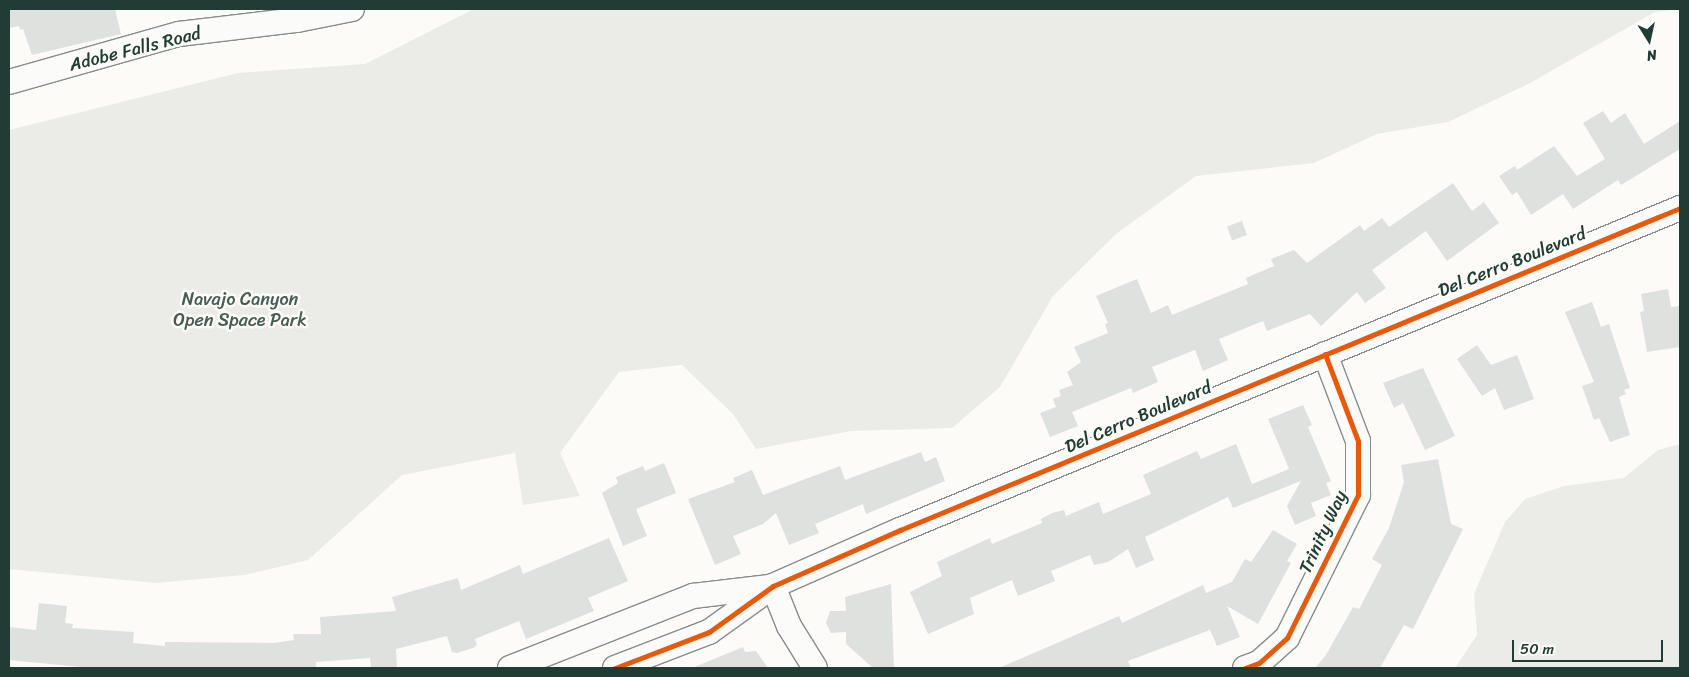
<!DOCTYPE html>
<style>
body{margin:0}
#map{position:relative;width:1689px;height:677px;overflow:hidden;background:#fcfbf8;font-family:Sriracha,sans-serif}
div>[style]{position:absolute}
.green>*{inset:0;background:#ebece8}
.building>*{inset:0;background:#dfe1de;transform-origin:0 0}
.roads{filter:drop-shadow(1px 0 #888d8a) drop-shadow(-1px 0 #888d8a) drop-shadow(0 1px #888d8a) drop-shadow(0 -1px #888d8a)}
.minor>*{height:24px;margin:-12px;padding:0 12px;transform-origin:12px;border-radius:12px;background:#fbfbf9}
.cycleway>*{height:5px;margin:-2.5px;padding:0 2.5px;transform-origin:2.5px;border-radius:2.5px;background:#e8590c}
span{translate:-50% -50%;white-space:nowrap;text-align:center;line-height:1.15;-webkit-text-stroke:5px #fdfcf7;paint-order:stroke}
.street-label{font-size:18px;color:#1f3d34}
.park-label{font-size:18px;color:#455e55}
.frame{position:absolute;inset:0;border:10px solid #1f3d34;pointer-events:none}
.north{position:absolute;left:1624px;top:15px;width:50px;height:50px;-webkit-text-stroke:4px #fdfcf7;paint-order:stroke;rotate:170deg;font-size:14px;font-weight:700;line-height:20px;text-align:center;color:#1f3d34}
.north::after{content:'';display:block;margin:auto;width:18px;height:22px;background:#1f3d34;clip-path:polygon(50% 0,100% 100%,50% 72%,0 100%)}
.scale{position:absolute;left:1512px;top:640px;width:151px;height:22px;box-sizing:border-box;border:2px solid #1f3d34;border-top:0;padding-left:6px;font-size:15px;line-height:18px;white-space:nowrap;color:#1f3d34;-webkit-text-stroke:4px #fdfcf7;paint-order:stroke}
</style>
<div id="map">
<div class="green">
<i style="clip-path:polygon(474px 9px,1680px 9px,1655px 12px,1530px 83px,1448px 122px,1377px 134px,1314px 163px,1196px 176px,1116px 234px,1053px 296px,1000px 387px,952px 428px,851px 431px,756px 449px,733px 414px,682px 365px,619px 372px,560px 453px,580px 496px,523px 505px,515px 453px,402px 475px,308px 560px,244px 575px,156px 583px,9px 569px,9px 130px,238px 73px,365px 64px)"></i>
<i style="clip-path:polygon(1680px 444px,1680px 668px,1455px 668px,1477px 635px,1474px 594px,1505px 522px,1525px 499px,1564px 486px,1624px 478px,1658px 450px)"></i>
</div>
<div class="building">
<i style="clip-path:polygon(9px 9px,115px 9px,121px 34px,32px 55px,23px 29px,20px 30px,19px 26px,9px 28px)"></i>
<i style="clip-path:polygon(1603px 111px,1611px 123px,1625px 113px,1644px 144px,1680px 121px,1680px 149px,1621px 185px,1618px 180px,1573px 209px,1563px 194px,1531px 215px,1517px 192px,1512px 195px,1499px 176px,1515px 166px,1517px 170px,1554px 146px,1577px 176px,1605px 159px,1583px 123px)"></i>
<i style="clip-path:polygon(1453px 183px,1472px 211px,1484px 202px,1499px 223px,1447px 261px,1426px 231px,1372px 270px,1386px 288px,1365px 303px,1357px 292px,1321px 326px,1310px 314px,1267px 331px,1263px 321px,1219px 339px,1228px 360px,1203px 371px,1195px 350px,1152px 367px,1158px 382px,1133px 393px,1131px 388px,1072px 412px,1078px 426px,1050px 437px,1040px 413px,1056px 407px,1053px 399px,1061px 396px,1059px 390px,1073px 385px,1067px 372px,1081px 362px,1074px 347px,1108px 333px,1105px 324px,1108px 323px,1096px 296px,1137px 279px,1151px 313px,1168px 305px,1172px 315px,1248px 284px,1246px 278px,1274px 266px,1271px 259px,1294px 250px,1307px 263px,1360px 225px,1364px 231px,1382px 218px,1389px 227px)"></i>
<i style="left:1242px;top:221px;width:15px;height:16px;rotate:70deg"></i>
<i style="clip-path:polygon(1668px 289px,1671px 307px,1680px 306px,1680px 347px,1647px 352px,1640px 312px,1644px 311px,1641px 294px)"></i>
<i style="clip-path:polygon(1592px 302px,1601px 327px,1609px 324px,1630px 388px,1624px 390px,1626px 394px,1619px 397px,1630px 435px,1610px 442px,1599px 418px,1594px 420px,1582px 386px,1594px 382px,1565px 312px)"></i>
<i style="clip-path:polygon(1477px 345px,1491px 365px,1517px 355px,1534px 399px,1504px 410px,1495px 388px,1482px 396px,1457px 359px)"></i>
<i style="clip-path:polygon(1423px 368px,1455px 436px,1425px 450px,1403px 403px,1394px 408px,1383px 383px)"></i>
<i style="clip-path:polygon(1303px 405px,1312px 425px,1308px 427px,1331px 481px,1326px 483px,1331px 495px,1311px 503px,1316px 516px,1295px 525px,1287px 506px,1301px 481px,1233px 508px,1228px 497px,1145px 537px,1154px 560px,1136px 568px,1128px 549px,1108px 562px,1094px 565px,1090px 555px,1051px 571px,1055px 581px,1018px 596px,1012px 580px,970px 598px,974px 614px,928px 634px,910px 592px,942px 576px,937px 562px,990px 538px,992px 544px,1042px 523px,1041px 519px,1052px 513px,1064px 510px,1066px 516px,1099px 502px,1103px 514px,1151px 494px,1143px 475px,1197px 451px,1201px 459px,1236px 444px,1252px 484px,1289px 469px,1268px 419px)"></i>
<i style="clip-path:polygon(921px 452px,925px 462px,936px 457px,945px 481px,866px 514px,863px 504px,815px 524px,819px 533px,789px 545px,776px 513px,763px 524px,733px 536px,741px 554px,715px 565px,688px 499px,735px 482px,733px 478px,752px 470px,763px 495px,840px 466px,845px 480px)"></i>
<i style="clip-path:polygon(1438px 459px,1451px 524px,1463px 529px,1413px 629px,1404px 625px,1380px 668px,1315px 668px,1326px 655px,1353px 607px,1359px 609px,1382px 565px,1372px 559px,1389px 528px,1404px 482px,1401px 465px)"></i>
<i style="clip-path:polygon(664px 463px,676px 493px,636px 509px,647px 536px,623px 546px,602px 493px,618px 483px,616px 477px,643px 466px,645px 471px)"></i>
<i style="clip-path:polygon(1273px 530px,1297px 544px,1287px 561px,1291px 563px,1258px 624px,1227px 606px,1240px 637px,1217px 646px,1210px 630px,1128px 661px,1131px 668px,999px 668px,1119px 616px,1122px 623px,1203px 585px,1206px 593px,1232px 582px,1245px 559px,1251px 562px)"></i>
<i style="clip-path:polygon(609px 538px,628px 581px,588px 598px,594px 611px,526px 639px,519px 621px,475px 639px,477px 645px,473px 648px,457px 653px,452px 652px,447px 636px,396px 649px,397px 667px,371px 668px,370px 658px,316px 662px,316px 668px,91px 668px,9px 660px,9px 627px,36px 630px,39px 603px,67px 606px,65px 623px,73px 624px,72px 628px,134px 632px,133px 643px,165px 646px,165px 642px,274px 643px,294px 640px,293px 634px,321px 634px,320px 617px,396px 611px,392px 597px,458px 578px,461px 590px,520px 565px,523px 574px)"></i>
<i style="clip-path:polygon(891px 584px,894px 668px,873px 668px,846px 644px,846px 632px,831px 633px,826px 623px,830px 611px,846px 611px,845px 597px)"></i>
<i style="clip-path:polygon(743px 647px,745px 652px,756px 651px,768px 668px,692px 668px)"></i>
</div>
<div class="roads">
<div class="minor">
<i style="left:9px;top:82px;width:177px;rotate:-15.8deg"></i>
<i style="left:179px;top:34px;width:119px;rotate:-6.8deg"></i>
<i style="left:297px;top:20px;width:56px;rotate:-11.3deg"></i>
<i style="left:773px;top:586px;width:43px;rotate:68.2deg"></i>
<i style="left:789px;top:626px;width:49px;rotate:58.2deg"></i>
<i style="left:510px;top:668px;width:197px;rotate:-21.5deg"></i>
<i style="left:693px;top:596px;width:77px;rotate:-6.8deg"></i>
<i style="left:615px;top:668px;width:101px;rotate:-21deg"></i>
<i style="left:709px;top:632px;width:79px;rotate:-35.7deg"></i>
<i style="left:773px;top:586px;width:139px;rotate:-23.8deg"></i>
<i style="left:900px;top:530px;width:844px;rotate:-22.43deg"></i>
<i style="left:1245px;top:668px;width:15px;rotate:-20deg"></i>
<i style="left:1259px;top:663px;width:38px;rotate:-42deg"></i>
<i style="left:1287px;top:638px;width:160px;rotate:-63.6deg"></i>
<i style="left:1358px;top:495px;width:54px;rotate:-90deg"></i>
<i style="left:1358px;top:441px;width:93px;rotate:-110.8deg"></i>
</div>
</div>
<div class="cycleway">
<i style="left:615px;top:668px;width:101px;rotate:-21deg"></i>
<i style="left:709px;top:632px;width:79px;rotate:-35.7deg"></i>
<i style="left:773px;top:586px;width:139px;rotate:-23.8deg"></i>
<i style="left:900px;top:530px;width:844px;rotate:-22.43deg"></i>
<i style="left:1245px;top:668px;width:15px;rotate:-20deg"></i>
<i style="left:1259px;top:663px;width:38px;rotate:-42deg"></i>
<i style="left:1287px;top:638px;width:160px;rotate:-63.6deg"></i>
<i style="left:1358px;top:495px;width:54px;rotate:-90deg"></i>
<i style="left:1358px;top:441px;width:93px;rotate:-110.8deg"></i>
</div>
<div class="street-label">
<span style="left:135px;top:49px;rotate:-14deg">Adobe Falls Road</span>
<span style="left:1512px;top:262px;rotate:-22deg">Del Cerro Boulevard</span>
<span style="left:1138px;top:417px;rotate:-23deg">Del Cerro Boulevard</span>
<span style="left:1323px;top:532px;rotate:-65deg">Trinity Way</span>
</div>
<div class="park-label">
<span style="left:240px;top:310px">Navajo Canyon<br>Open Space Park</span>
</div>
<div class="frame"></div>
<div class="north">N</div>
<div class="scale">50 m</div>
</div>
